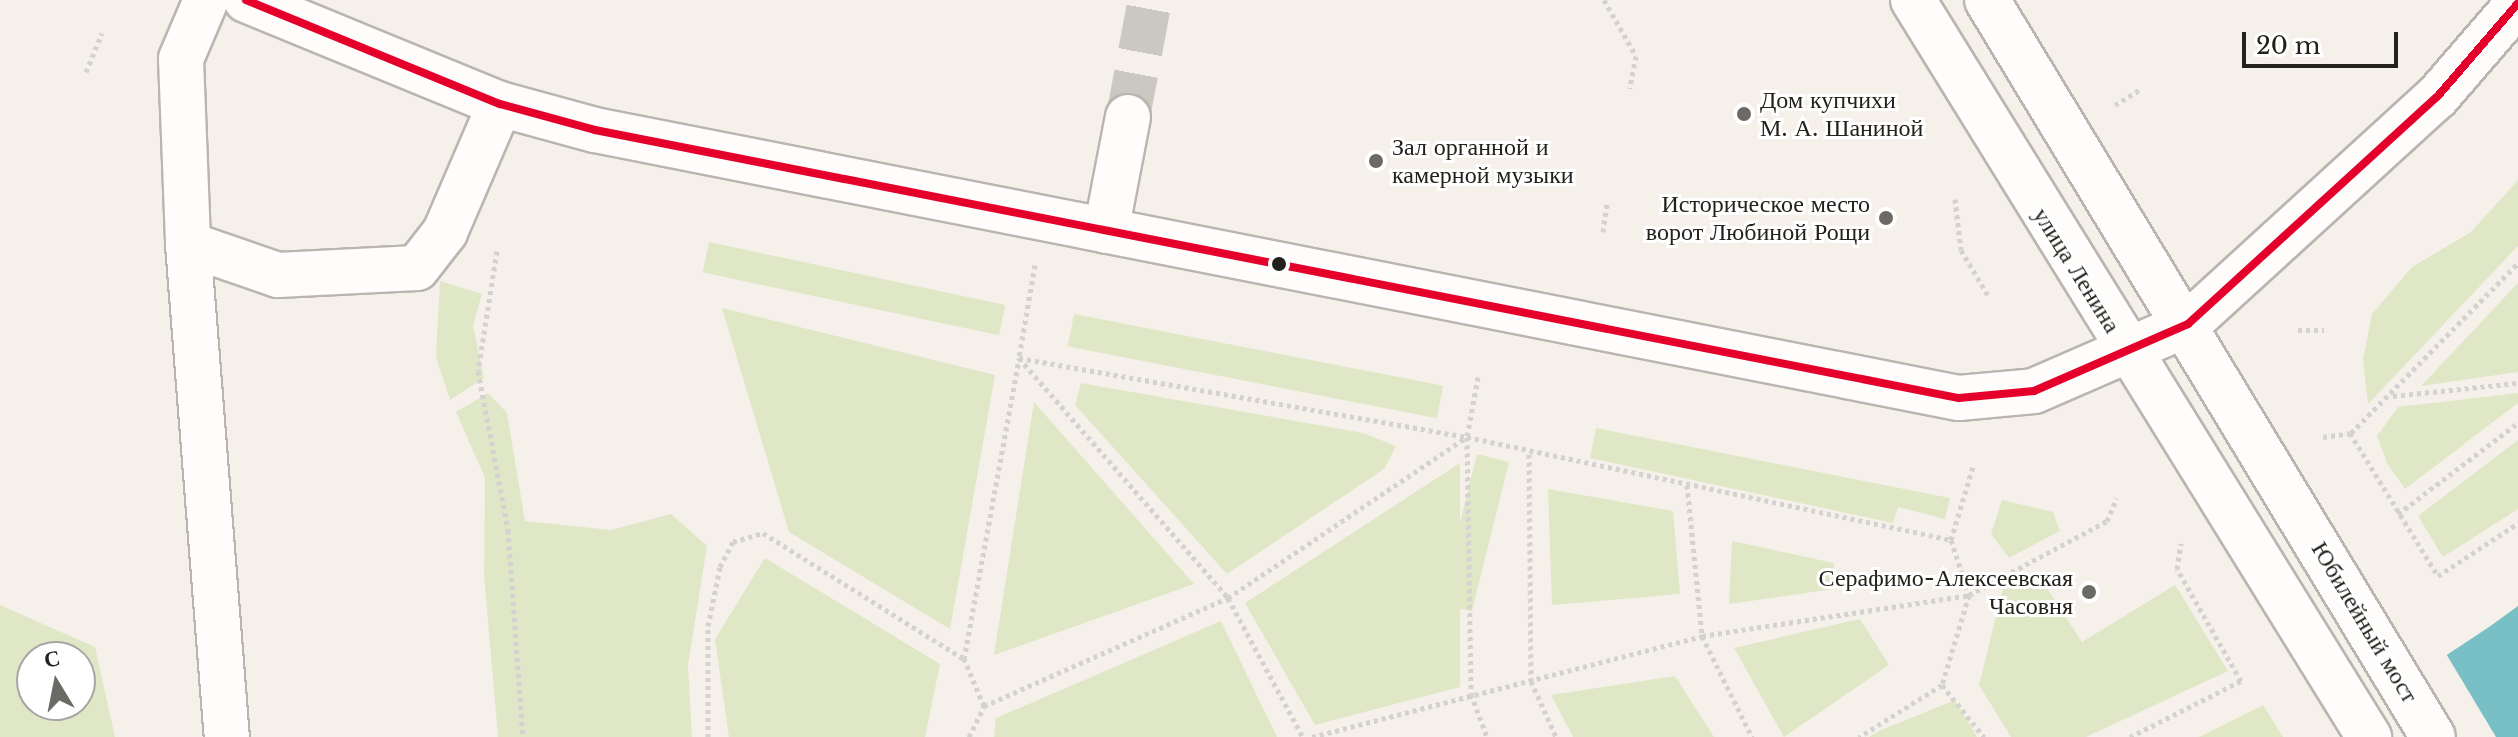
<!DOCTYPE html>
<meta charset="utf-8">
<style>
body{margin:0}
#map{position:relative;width:2518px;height:737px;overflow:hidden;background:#f5f1ea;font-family:"Libre Baskerville",serif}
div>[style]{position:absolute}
.green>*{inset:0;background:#e0e7c6;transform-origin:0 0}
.water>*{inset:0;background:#79bfc6}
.pier>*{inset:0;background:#f5f1ea}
.minor-tunnel>*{height:44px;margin-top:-22px;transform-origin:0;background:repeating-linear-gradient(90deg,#cbc7c1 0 44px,transparent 0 66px)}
.path>*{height:5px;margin-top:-2.5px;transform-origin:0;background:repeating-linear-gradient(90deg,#d3d2d0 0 4px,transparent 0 8px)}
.roads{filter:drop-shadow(2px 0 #b9b6b1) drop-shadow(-2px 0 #b9b6b1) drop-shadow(0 2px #b9b6b1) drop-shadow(0 -2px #b9b6b1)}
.minor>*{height:44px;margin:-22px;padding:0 22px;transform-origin:22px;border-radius:22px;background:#fefdfc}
.major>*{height:44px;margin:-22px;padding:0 22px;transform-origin:22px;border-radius:22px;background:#fefdfc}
.bus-1>*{height:8px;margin:-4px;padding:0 4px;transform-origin:4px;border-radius:4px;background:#e4002b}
.dots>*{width:22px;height:22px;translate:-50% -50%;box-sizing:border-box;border:4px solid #fff;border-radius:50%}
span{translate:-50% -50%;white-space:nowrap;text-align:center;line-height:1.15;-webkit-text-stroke:6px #fff;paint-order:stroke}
.poi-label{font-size:24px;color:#23211c}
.left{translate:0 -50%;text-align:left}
.right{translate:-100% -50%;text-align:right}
.street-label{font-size:24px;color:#23211c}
.north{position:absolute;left:16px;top:641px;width:80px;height:80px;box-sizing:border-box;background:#fff;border:2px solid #a7a6a4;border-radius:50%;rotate:350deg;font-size:22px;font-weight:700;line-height:32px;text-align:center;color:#23211c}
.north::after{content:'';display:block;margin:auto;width:28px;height:36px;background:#6c6a64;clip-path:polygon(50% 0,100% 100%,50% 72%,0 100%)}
.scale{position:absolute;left:2242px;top:32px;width:156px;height:36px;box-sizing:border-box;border:4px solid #23211c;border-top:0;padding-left:10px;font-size:24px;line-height:28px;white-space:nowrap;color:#23211c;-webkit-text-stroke:6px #fff;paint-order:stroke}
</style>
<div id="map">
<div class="green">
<i style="clip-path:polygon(2518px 180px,2518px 246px,2368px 404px,2363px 360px,2372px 314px,2412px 267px,2471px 232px)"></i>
<i style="left:709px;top:242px;width:303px;height:31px;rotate:12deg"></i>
<i style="clip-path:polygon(440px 281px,482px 294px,473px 325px,484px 378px,450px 400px,436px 357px)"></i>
<i style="clip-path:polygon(2518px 283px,2518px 372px,2421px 386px)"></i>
<i style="clip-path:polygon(722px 308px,995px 375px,950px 629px,789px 532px)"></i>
<i style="left:1074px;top:314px;width:376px;height:33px;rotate:11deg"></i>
<i style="clip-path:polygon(1081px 383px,1363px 433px,1396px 446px,1384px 469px,1227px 574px,1075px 405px)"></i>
<i style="clip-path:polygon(488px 393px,507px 413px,525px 521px,611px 530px,671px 514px,707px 546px,688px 665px,692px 737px,498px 737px,484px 575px,485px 478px,456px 412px)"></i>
<i style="clip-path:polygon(2518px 393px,2518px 403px,2405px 489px,2387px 463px,2377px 436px,2398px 407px)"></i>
<i style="clip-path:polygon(1034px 402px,1194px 584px,994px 655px)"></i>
<i style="clip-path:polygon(1596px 428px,1950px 498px,1945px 519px,1898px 507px,1893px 523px,1590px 458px)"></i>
<i style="clip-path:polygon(2518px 440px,2518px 509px,2443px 557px,2418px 516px)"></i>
<i style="left:1477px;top:454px;width:33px;height:154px;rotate:14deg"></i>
<i style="clip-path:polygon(1460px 463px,1460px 687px,1315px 725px,1245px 603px)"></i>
<i style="clip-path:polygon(1548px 489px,1673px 511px,1680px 594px,1552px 605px)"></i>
<i style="clip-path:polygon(2002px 500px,2053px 512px,2060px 531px,2009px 558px,1991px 534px)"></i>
<i style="clip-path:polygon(1732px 541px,1834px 563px,1833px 589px,1729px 604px)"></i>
<i style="clip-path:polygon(765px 558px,940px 664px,925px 737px,729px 737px,715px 639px)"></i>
<i style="clip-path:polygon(2038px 574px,2082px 642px,2175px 585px,2228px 671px,2086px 737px,2011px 737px,1979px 685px,2003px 588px)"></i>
<i style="clip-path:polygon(evenodd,0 605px,95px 647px,115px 737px,0 737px,0 605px,80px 657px,80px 705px,32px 705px,32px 657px,80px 657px)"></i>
<i style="clip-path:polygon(1860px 619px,1889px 665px,1784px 737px,1734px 648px)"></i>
<i style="clip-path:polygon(1221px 621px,1277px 737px,994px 737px,996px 718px)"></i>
<i style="clip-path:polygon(1675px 676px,1714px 737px,1573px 737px,1551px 695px)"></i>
<i style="clip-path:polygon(1955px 700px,1977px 737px,1869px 737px,1879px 731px)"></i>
<i style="clip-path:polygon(2263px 705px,2283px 737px,2199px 737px)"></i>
</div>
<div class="water">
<i style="clip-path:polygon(2518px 606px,2518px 737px,2323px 737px,2489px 627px)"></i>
</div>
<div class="pier">
<i style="clip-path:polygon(2445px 652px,2496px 737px,2319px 737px,2321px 734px)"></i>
</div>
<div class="minor-tunnel">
<i style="left:1128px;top:117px;width:119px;rotate:-79.4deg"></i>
</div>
<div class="path">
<i style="left:1604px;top:0;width:64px;rotate:60.3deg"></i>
<i style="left:1636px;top:56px;width:33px;rotate:101deg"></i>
<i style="left:86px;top:72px;width:42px;rotate:-67.7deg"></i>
<i style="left:2115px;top:105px;width:31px;rotate:-32deg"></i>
<i style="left:1955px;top:199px;width:51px;rotate:83.3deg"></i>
<i style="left:1961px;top:250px;width:55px;rotate:59.2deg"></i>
<i style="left:1603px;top:232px;width:29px;rotate:-82deg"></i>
<i style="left:497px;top:251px;width:121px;rotate:99deg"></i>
<i style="left:478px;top:371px;width:162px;rotate:79.3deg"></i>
<i style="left:508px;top:530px;width:208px;rotate:85.9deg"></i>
<i style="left:1035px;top:265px;width:94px;rotate:99.8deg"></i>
<i style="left:1019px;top:358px;width:318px;rotate:48.9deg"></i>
<i style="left:1228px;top:598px;width:158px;rotate:61.7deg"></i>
<i style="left:2298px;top:330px;width:26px"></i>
<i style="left:1478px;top:377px;width:61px;rotate:100.4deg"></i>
<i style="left:1467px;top:437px;width:257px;rotate:89.1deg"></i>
<i style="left:1471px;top:694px;width:46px;rotate:69.6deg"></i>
<i style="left:2393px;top:396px;width:126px;rotate:-5.9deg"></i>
<i style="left:2351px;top:433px;width:238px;rotate:-45.5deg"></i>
<i style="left:2323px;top:437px;width:27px;rotate:-8deg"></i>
<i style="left:2350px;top:433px;width:168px;rotate:58.4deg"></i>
<i style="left:2438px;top:576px;width:96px;rotate:-33.5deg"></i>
<i style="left:1529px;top:454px;width:227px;rotate:89.5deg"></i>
<i style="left:1531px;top:681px;width:61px;rotate:65.9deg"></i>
<i style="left:1687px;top:485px;width:152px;rotate:84.3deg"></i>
<i style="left:1702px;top:636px;width:113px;rotate:63.7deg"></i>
<i style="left:2398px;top:514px;width:151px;rotate:-37.2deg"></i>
<i style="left:1951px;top:540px;width:77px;rotate:-73.4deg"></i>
<i style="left:1942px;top:685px;width:67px;rotate:51.1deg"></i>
<i style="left:984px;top:706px;width:51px;rotate:-113.1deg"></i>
<i style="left:964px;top:659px;width:306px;rotate:-79.6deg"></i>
<i style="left:1019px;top:358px;width:455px;rotate:10deg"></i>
<i style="left:1467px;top:437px;width:495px;rotate:12deg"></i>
<i style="left:1951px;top:540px;width:58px;rotate:71.9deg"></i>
<i style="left:1969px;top:595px;width:94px;rotate:106.7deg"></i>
<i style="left:1942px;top:685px;width:98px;rotate:147.9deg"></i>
<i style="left:708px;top:737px;width:111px;rotate:-90deg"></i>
<i style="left:708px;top:626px;width:60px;rotate:-78.5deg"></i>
<i style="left:720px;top:567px;width:28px;rotate:-63deg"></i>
<i style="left:733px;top:542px;width:31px;rotate:-17deg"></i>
<i style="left:763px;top:533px;width:237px;rotate:32.1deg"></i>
<i style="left:969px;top:737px;width:34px;rotate:-64deg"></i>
<i style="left:984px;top:706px;width:267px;rotate:-23.9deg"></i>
<i style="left:1228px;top:598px;width:288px;rotate:-34deg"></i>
<i style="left:1312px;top:737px;width:403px;rotate:-14.5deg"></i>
<i style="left:1702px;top:636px;width:270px;rotate:-8.7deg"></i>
<i style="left:1969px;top:595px;width:157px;rotate:-28.2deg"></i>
<i style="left:2107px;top:521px;width:25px;rotate:-67deg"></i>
<i style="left:2130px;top:737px;width:124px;rotate:-26.8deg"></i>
<i style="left:2241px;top:681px;width:129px;rotate:-119.7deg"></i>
<i style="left:2177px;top:569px;width:26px;rotate:-81deg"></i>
</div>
<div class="roads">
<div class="minor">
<i style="left:206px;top:0;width:64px;rotate:113deg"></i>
<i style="left:181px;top:59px;width:185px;rotate:87.8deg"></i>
<i style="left:188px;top:244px;width:95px;rotate:19deg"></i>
<i style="left:278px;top:275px;width:139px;rotate:-2.9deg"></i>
<i style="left:417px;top:268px;width:46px;rotate:-52.1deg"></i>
<i style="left:445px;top:232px;width:139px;rotate:-66.7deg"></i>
<i style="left:246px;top:0;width:274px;rotate:22.3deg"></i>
<i style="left:500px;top:104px;width:98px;rotate:15.3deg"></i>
<i style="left:595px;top:130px;width:1390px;rotate:11.12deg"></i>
<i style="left:1959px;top:398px;width:75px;rotate:-5.3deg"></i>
<i style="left:2034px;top:391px;width:168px;rotate:-23.5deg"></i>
<i style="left:2188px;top:324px;width:337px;rotate:-42.4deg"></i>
<i style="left:2437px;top:97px;width:124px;rotate:-49.2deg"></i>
<i style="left:1106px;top:231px;width:116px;rotate:-79.1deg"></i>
<i style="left:188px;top:244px;width:495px;rotate:85.5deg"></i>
</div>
<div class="major">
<i style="left:1913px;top:0;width:867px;rotate:58.25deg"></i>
<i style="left:1987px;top:0;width:861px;rotate:58.82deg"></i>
</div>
</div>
<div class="bus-1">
<i style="left:246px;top:0;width:274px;rotate:22.3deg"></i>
<i style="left:500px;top:104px;width:98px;rotate:15.3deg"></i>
<i style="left:595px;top:130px;width:1390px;rotate:11.12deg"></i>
<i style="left:1959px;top:398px;width:75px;rotate:-5.3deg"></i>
<i style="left:2034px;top:391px;width:168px;rotate:-23.5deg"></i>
<i style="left:2188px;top:324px;width:337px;rotate:-42.4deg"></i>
<i style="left:2437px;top:97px;width:124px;rotate:-49.2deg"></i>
</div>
<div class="dots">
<i style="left:1744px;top:114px;background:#6c6a64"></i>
<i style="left:1376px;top:161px;background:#6c6a64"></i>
<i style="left:1886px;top:218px;background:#6c6a64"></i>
<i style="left:1279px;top:264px;background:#23211c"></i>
<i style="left:2089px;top:592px;background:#6c6a64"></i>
</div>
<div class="poi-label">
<span class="left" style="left:1760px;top:114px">Дом купчихи<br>М. А. Шаниной</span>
<span class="left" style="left:1392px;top:161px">Зал органной и<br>камерной музыки</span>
<span class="right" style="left:1870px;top:218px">Историческое место<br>ворот Любиной Рощи</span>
<span class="right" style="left:2073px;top:592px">Серафимо-Алексеевская<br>Часовня</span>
</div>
<div class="street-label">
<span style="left:2077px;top:270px;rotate:58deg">улица Ленина</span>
<span style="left:2365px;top:622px;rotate:59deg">Юбилейный мост</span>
</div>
<div class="north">С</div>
<div class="scale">20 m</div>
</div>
